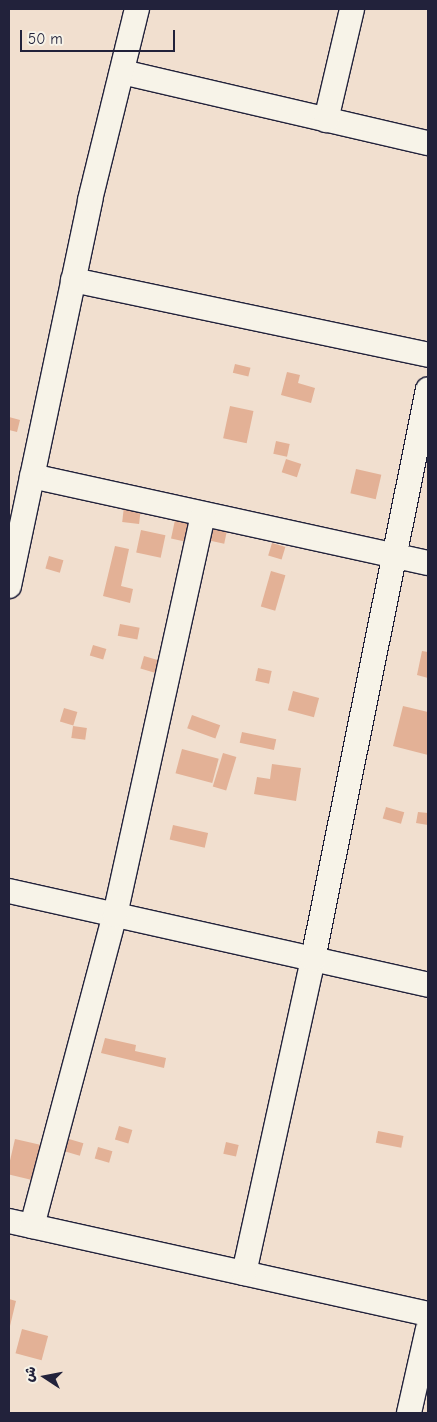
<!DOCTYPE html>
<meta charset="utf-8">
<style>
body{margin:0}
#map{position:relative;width:437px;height:1422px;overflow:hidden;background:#f1dfcf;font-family:"Comic Neue","Playpen Sans Arabic",sans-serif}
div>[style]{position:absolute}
.building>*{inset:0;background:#e3b196;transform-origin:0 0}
.roads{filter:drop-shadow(1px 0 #22223b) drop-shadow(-1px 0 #22223b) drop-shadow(0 1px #22223b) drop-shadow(0 -1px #22223b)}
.street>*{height:24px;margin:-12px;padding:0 12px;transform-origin:12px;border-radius:12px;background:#f7f3e8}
span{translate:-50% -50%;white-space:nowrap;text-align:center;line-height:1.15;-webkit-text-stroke:5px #f7f3e8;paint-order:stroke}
.frame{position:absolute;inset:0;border:10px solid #22223b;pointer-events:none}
.north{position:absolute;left:20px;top:1352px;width:50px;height:50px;-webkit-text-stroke:4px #f7f3e8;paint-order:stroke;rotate:281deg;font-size:14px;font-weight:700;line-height:20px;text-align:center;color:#22223b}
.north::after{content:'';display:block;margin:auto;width:18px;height:22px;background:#22223b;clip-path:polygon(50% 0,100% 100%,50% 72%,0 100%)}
.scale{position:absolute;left:20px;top:30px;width:155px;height:22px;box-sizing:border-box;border:2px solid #22223b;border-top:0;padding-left:6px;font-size:15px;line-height:18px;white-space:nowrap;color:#22223b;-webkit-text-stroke:4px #f7f3e8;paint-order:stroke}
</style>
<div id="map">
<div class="building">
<i style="left:235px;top:364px;width:16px;height:9px;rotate:14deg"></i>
<i style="clip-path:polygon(287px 372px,300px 375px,298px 383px,315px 388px,311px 403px,281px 395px)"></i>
<i style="left:230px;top:406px;width:24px;height:33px;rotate:12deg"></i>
<i style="clip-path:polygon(9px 417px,20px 420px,17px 432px,9px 430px)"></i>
<i style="left:276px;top:441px;width:14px;height:13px;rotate:12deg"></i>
<i style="left:286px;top:459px;width:16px;height:14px;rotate:18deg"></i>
<i style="left:356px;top:469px;width:26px;height:25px;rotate:13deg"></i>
<i style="left:124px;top:507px;width:17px;height:15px;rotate:7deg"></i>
<i style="left:175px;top:520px;width:14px;height:19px;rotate:12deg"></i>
<i style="left:213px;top:529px;width:14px;height:12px;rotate:12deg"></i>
<i style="left:141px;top:530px;width:25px;height:23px;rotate:12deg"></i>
<i style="left:272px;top:543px;width:14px;height:13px;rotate:17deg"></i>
<i style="clip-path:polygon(115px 546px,129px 549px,121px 586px,133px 589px,130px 603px,103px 596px)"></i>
<i style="left:49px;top:556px;width:15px;height:13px;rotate:16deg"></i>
<i style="left:271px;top:571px;width:15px;height:37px;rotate:16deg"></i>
<i style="left:120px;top:624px;width:20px;height:12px;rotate:11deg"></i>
<i style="left:93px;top:645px;width:14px;height:11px;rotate:17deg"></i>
<i style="clip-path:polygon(422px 651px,428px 652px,428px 678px,417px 675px)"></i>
<i style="left:144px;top:656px;width:15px;height:13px;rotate:16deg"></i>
<i style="left:258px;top:668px;width:14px;height:13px;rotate:12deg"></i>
<i style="left:293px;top:691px;width:27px;height:20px;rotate:15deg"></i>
<i style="clip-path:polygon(403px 706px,428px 712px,428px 755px,393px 746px)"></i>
<i style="left:64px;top:708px;width:14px;height:14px;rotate:17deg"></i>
<i style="left:192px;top:715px;width:30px;height:14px;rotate:20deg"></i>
<i style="left:73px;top:726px;width:14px;height:12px;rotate:8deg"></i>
<i style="left:242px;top:732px;width:35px;height:11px;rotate:12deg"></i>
<i style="left:182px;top:749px;width:38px;height:25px;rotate:15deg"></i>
<i style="left:223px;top:753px;width:14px;height:35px;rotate:17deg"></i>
<i style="clip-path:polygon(272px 764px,301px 768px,296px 801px,254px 794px,257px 777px,270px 779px)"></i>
<i style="left:386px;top:807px;width:19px;height:12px;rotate:16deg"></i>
<i style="clip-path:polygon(418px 812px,428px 813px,428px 825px,416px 823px)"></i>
<i style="left:173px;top:825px;width:36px;height:15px;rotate:13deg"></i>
<i style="clip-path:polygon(105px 1038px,136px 1045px,135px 1051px,166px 1058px,164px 1068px,101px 1053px)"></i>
<i style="left:119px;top:1126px;width:14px;height:14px;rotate:17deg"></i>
<i style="left:378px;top:1131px;width:26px;height:12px;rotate:11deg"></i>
<i style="left:15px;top:1139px;width:28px;height:36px;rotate:13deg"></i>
<i style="left:69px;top:1139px;width:15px;height:13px;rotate:16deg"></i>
<i style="left:226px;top:1142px;width:13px;height:12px;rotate:13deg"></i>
<i style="left:98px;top:1147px;width:15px;height:12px;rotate:16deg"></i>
<i style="clip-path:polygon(9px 1299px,16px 1301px,10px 1326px,9px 1325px)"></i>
<i style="left:22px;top:1329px;width:27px;height:25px;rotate:15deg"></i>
</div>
<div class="roads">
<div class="street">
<i style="left:122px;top:72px;width:314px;rotate:13.1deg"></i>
<i style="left:326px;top:120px;width:114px;rotate:-76.8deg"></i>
<i style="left:73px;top:280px;width:363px;rotate:11.9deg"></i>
<i style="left:32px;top:476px;width:405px;rotate:12.4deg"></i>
<i style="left:9px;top:586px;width:394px;rotate:-78.1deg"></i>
<i style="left:90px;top:200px;width:197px;rotate:-76.2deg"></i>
<i style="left:9px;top:891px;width:429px;rotate:12.6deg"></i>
<i style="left:9px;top:1221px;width:429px;rotate:12.5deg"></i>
<i style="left:32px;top:1226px;width:322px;rotate:-75.1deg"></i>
<i style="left:115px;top:915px;width:410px;rotate:-77.6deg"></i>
<i style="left:244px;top:1273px;width:321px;rotate:-77.6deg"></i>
<i style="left:313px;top:959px;width:581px;rotate:-78.59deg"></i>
<i style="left:409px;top:1413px;width:86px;rotate:-77.3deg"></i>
</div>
</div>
<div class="frame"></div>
<div class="north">ش</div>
<div class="scale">50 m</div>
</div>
